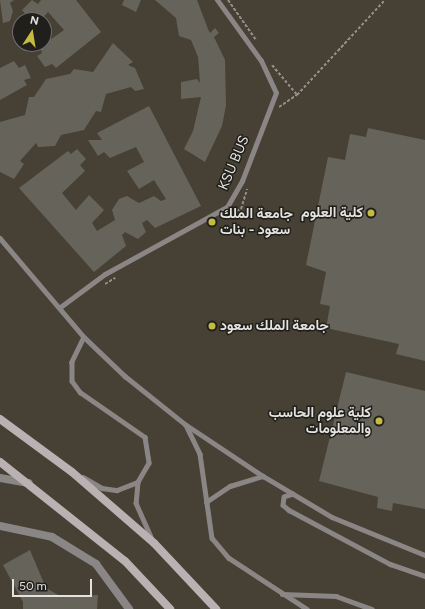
<!DOCTYPE html>
<meta charset="utf-8">
<style>
body{margin:0}
#map{position:relative;width:425px;height:609px;overflow:hidden;background:#3a3830;font-family:Figtree,Vazirmatn,sans-serif}
div>[style]{position:absolute}
.built>*{inset:0;background:#464134}
.building>*{inset:0;background:#66635b}
.path>*{height:2px;margin-top:-1px;transform-origin:0;background:repeating-linear-gradient(90deg,#92908a 0 3px,transparent 0 5px)}
.lane>*{height:4.5px;margin:-2.25px;padding:0 2.25px;transform-origin:2.25px;border-radius:2.25px;background:#8b8686}
.street>*{height:8px;margin:-4px;padding:0 4px;transform-origin:4px;border-radius:4px;background:#8b8686}
.secondary>*{height:8px;margin:-4px;padding:0 4px;transform-origin:4px;border-radius:4px;background:#bab2b2}
.dots>*{width:11px;height:11px;translate:-50% -50%;box-sizing:border-box;border:2px solid #201f1c;border-radius:50%}
span{translate:-50% -50%;white-space:nowrap;text-align:center;line-height:1.15;-webkit-text-stroke:3px #201f1c;paint-order:stroke}
.street-label{font-size:14px;color:#e5e3df}
.poi-label{font-size:14px;color:#e5e3df;font-weight:700}
.right{translate:-100% -50%;text-align:right}
.left{translate:0 -50%;text-align:left}
.north{position:absolute;left:12px;top:12px;width:40px;height:40px;box-sizing:border-box;background:#201f1c;border:1px solid #6f6d6a;border-radius:50%;rotate:12deg;font-size:11px;font-weight:700;line-height:16px;text-align:center;color:#e5e3df}
.north::after{content:'';display:block;margin:auto;width:14px;height:18px;background:#c4bc3e;clip-path:polygon(50% 0,100% 100%,50% 72%,0 100%)}
.scale{position:absolute;left:12px;top:579px;width:80px;height:18px;box-sizing:border-box;border:2px solid #e5e3df;border-top:0;padding-left:5px;font-size:12px;line-height:14px;white-space:nowrap;color:#e5e3df;-webkit-text-stroke:3px #201f1c;paint-order:stroke}
</style>
<div id="map">
<div class="built">
<i style="clip-path:polygon(evenodd,0 0,425px 0,425px 609px,0 609px,0 0,20px 20px,44px 20px,44px 44px,20px 44px,20px 20px)"></i>
</div>
<div class="building">
<i style="clip-path:polygon(0 0,14px 0,10px 3px,13px 11px,10px 21px,3px 23px)"></i>
<i style="clip-path:polygon(32px 0,38px 4px,41px 0,76px 0,101px 32px,56px 68px,52px 64px,45px 67px,37px 56px,42px 53px,40px 47px,64px 30px,48px 12px,41px 20px,30px 20px,22px 10px)"></i>
<i style="clip-path:polygon(124px 0,141px 0,136px 12px,122px 5px)"></i>
<i style="clip-path:polygon(155px 0,197px 0,208px 29px,210px 33px,215px 28px,219px 33px,214px 37px,225px 60px,226px 105px,222px 126px,205px 162px,184px 149px,193px 131px,201px 97px,181px 99px,181px 82px,197px 79px,200px 83px,198px 57px,191px 40px,179px 36px,176px 18px)"></i>
<i style="clip-path:polygon(113px 43px,133px 62px,128px 65px,135px 68px,144px 89px,135px 91px,131px 87px,106px 94px,101px 112px,96px 111px,84px 130px,61px 135px,55px 146px,38px 147px,36px 143px,20px 161px,24px 164px,14px 179px,0 172px,0 122px,25px 115px,29px 97px,34px 97px,46px 79px,70px 74px,74px 69px,93px 72px)"></i>
<i style="clip-path:polygon(14px 61px,19px 68px,25px 65px,31px 78px,24px 80px,27px 85px,0 100px,0 68px)"></i>
<i style="clip-path:polygon(149px 106px,201px 206px,155px 228px,147px 220px,142px 223px,146px 232px,138px 239px,125px 232px,122px 235px,126px 246px,94px 272px,19px 188px,68px 151px,71px 154px,77px 149px,86px 159px,80px 165px,85px 171px,62px 193px,76px 210px,89px 195px,104px 210px,92px 223px,97px 231px,115px 220px,112px 210px,119px 199px,127px 196px,139px 203px,154px 196px,161px 201px,166px 199px,154px 180px,139px 189px,127px 171px,144px 162px,136px 147px,110px 158px,104px 152px,98px 156px,88px 140px,102px 140px,97px 133px)"></i>
<i style="clip-path:polygon(368px 128px,425px 140px,425px 361px,396px 354px,399px 344px,326px 328px,330px 306px,320px 304px,326px 272px,306px 265px,328px 157px,345px 160px,350px 134px,366px 137px)"></i>
<i style="clip-path:polygon(346px 372px,425px 391px,425px 509px,393px 503px,392px 511px,377px 508px,378px 497px,319px 481px)"></i>
<i style="clip-path:polygon(30px 550px,46px 588px,60px 596px,98px 595px,97px 609px,23px 609px,23px 602px,3px 565px)"></i>
</div>
<div class="path">
<i style="left:228px;top:0;width:49px;rotate:55deg"></i>
<i style="left:272px;top:65px;width:39px;rotate:50deg"></i>
<i style="left:279px;top:107px;width:22px;rotate:-34deg"></i>
<i style="left:297px;top:95px;width:129px;rotate:-47.2deg"></i>
<i style="left:232px;top:213px;width:10px;rotate:-24deg"></i>
<i style="left:241px;top:209px;width:21px;rotate:-73deg"></i>
<i style="left:105px;top:284px;width:12px;rotate:-31deg"></i>
</div>
<div class="lane">
<i style="left:0;top:238px;width:130px;rotate:49.7deg"></i>
<i style="left:84px;top:337px;width:57px;rotate:43.6deg"></i>
<i style="left:125px;top:376px;width:77px;rotate:38.7deg"></i>
<i style="left:185px;top:424px;width:94px;rotate:33.7deg"></i>
<i style="left:263px;top:476px;width:80px;rotate:30.7deg"></i>
<i style="left:332px;top:517px;width:100px;rotate:22.2deg"></i>
<i style="left:59px;top:308px;width:57px;rotate:-36.5deg"></i>
<i style="left:105px;top:274px;width:139px;rotate:-28.8deg"></i>
<i style="left:227px;top:207px;width:30px;rotate:-60deg"></i>
<i style="left:242px;top:181px;width:94px;rotate:-68.9deg"></i>
<i style="left:276px;top:93px;width:35px;rotate:-115deg"></i>
<i style="left:261px;top:61px;width:75px;rotate:-125.8deg"></i>
<i style="left:84px;top:337px;width:28px;rotate:116deg"></i>
<i style="left:72px;top:362px;width:19px;rotate:90deg"></i>
<i style="left:72px;top:381px;width:14px;rotate:54deg"></i>
<i style="left:80px;top:392px;width:79px;rotate:34.7deg"></i>
<i style="left:145px;top:437px;width:26px;rotate:81deg"></i>
<i style="left:149px;top:463px;width:22px;rotate:120deg"></i>
<i style="left:138px;top:482px;width:21px;rotate:95deg"></i>
<i style="left:136px;top:503px;width:39px;rotate:66deg"></i>
<i style="left:186px;top:425px;width:32px;rotate:64deg"></i>
<i style="left:200px;top:454px;width:85px;rotate:81.9deg"></i>
<i style="left:212px;top:538px;width:26px;rotate:50deg"></i>
<i style="left:229px;top:558px;width:93px;rotate:33.2deg"></i>
<i style="left:83px;top:477px;width:22px;rotate:30deg"></i>
<i style="left:102px;top:488px;width:15px;rotate:8deg"></i>
<i style="left:117px;top:490px;width:22px;rotate:-21deg"></i>
<i style="left:293px;top:494px;width:9px;rotate:162deg"></i>
<i style="left:284px;top:497px;width:8px;rotate:97deg"></i>
<i style="left:283px;top:505px;width:8px;rotate:40deg"></i>
<i style="left:289px;top:510px;width:115px;rotate:28.1deg"></i>
<i style="left:390px;top:564px;width:37px;rotate:19deg"></i>
<i style="left:206px;top:502px;width:29px;rotate:-34deg"></i>
<i style="left:230px;top:486px;width:34px;rotate:-17deg"></i>
<i style="left:282px;top:594px;width:54px;rotate:2.1deg"></i>
<i style="left:336px;top:596px;width:38px;rotate:20deg"></i>
</div>
<div class="street">
<i style="left:0;top:478px;width:29px;rotate:10deg"></i>
<i style="left:0;top:526px;width:53px;rotate:11.9deg"></i>
<i style="left:52px;top:537px;width:52px;rotate:31.5deg"></i>
<i style="left:96px;top:564px;width:56px;rotate:53.7deg"></i>
</div>
<div class="secondary">
<i style="left:0;top:419px;width:89px;rotate:36.4deg"></i>
<i style="left:72px;top:472px;width:108px;rotate:40.9deg"></i>
<i style="left:154px;top:543px;width:91px;rotate:46.8deg"></i>
<i style="left:0;top:462px;width:159px;rotate:38.4deg"></i>
<i style="left:125px;top:561px;width:66px;rotate:46.8deg"></i>
</div>
<div class="dots">
<i style="left:371px;top:213px;background:#c4bc3e"></i>
<i style="left:212px;top:222px;background:#c4bc3e"></i>
<i style="left:212px;top:326px;background:#c4bc3e"></i>
<i style="left:379px;top:421px;background:#c4bc3e"></i>
</div>
<div class="street-label">
<span style="left:234px;top:163px;rotate:-67deg">KSU BUS</span>
</div>
<div class="poi-label">
<span class="right" style="left:363px;top:213px">كلية العلوم</span>
<span class="left" style="left:220px;top:222px">جامعة الملك<br>سعود - بنات</span>
<span class="left" style="left:220px;top:326px">جامعة الملك سعود</span>
<span class="right" style="left:371px;top:421px">كلية علوم الحاسب<br>والمعلومات</span>
</div>
<div class="north">N</div>
<div class="scale">50 m</div>
</div>
